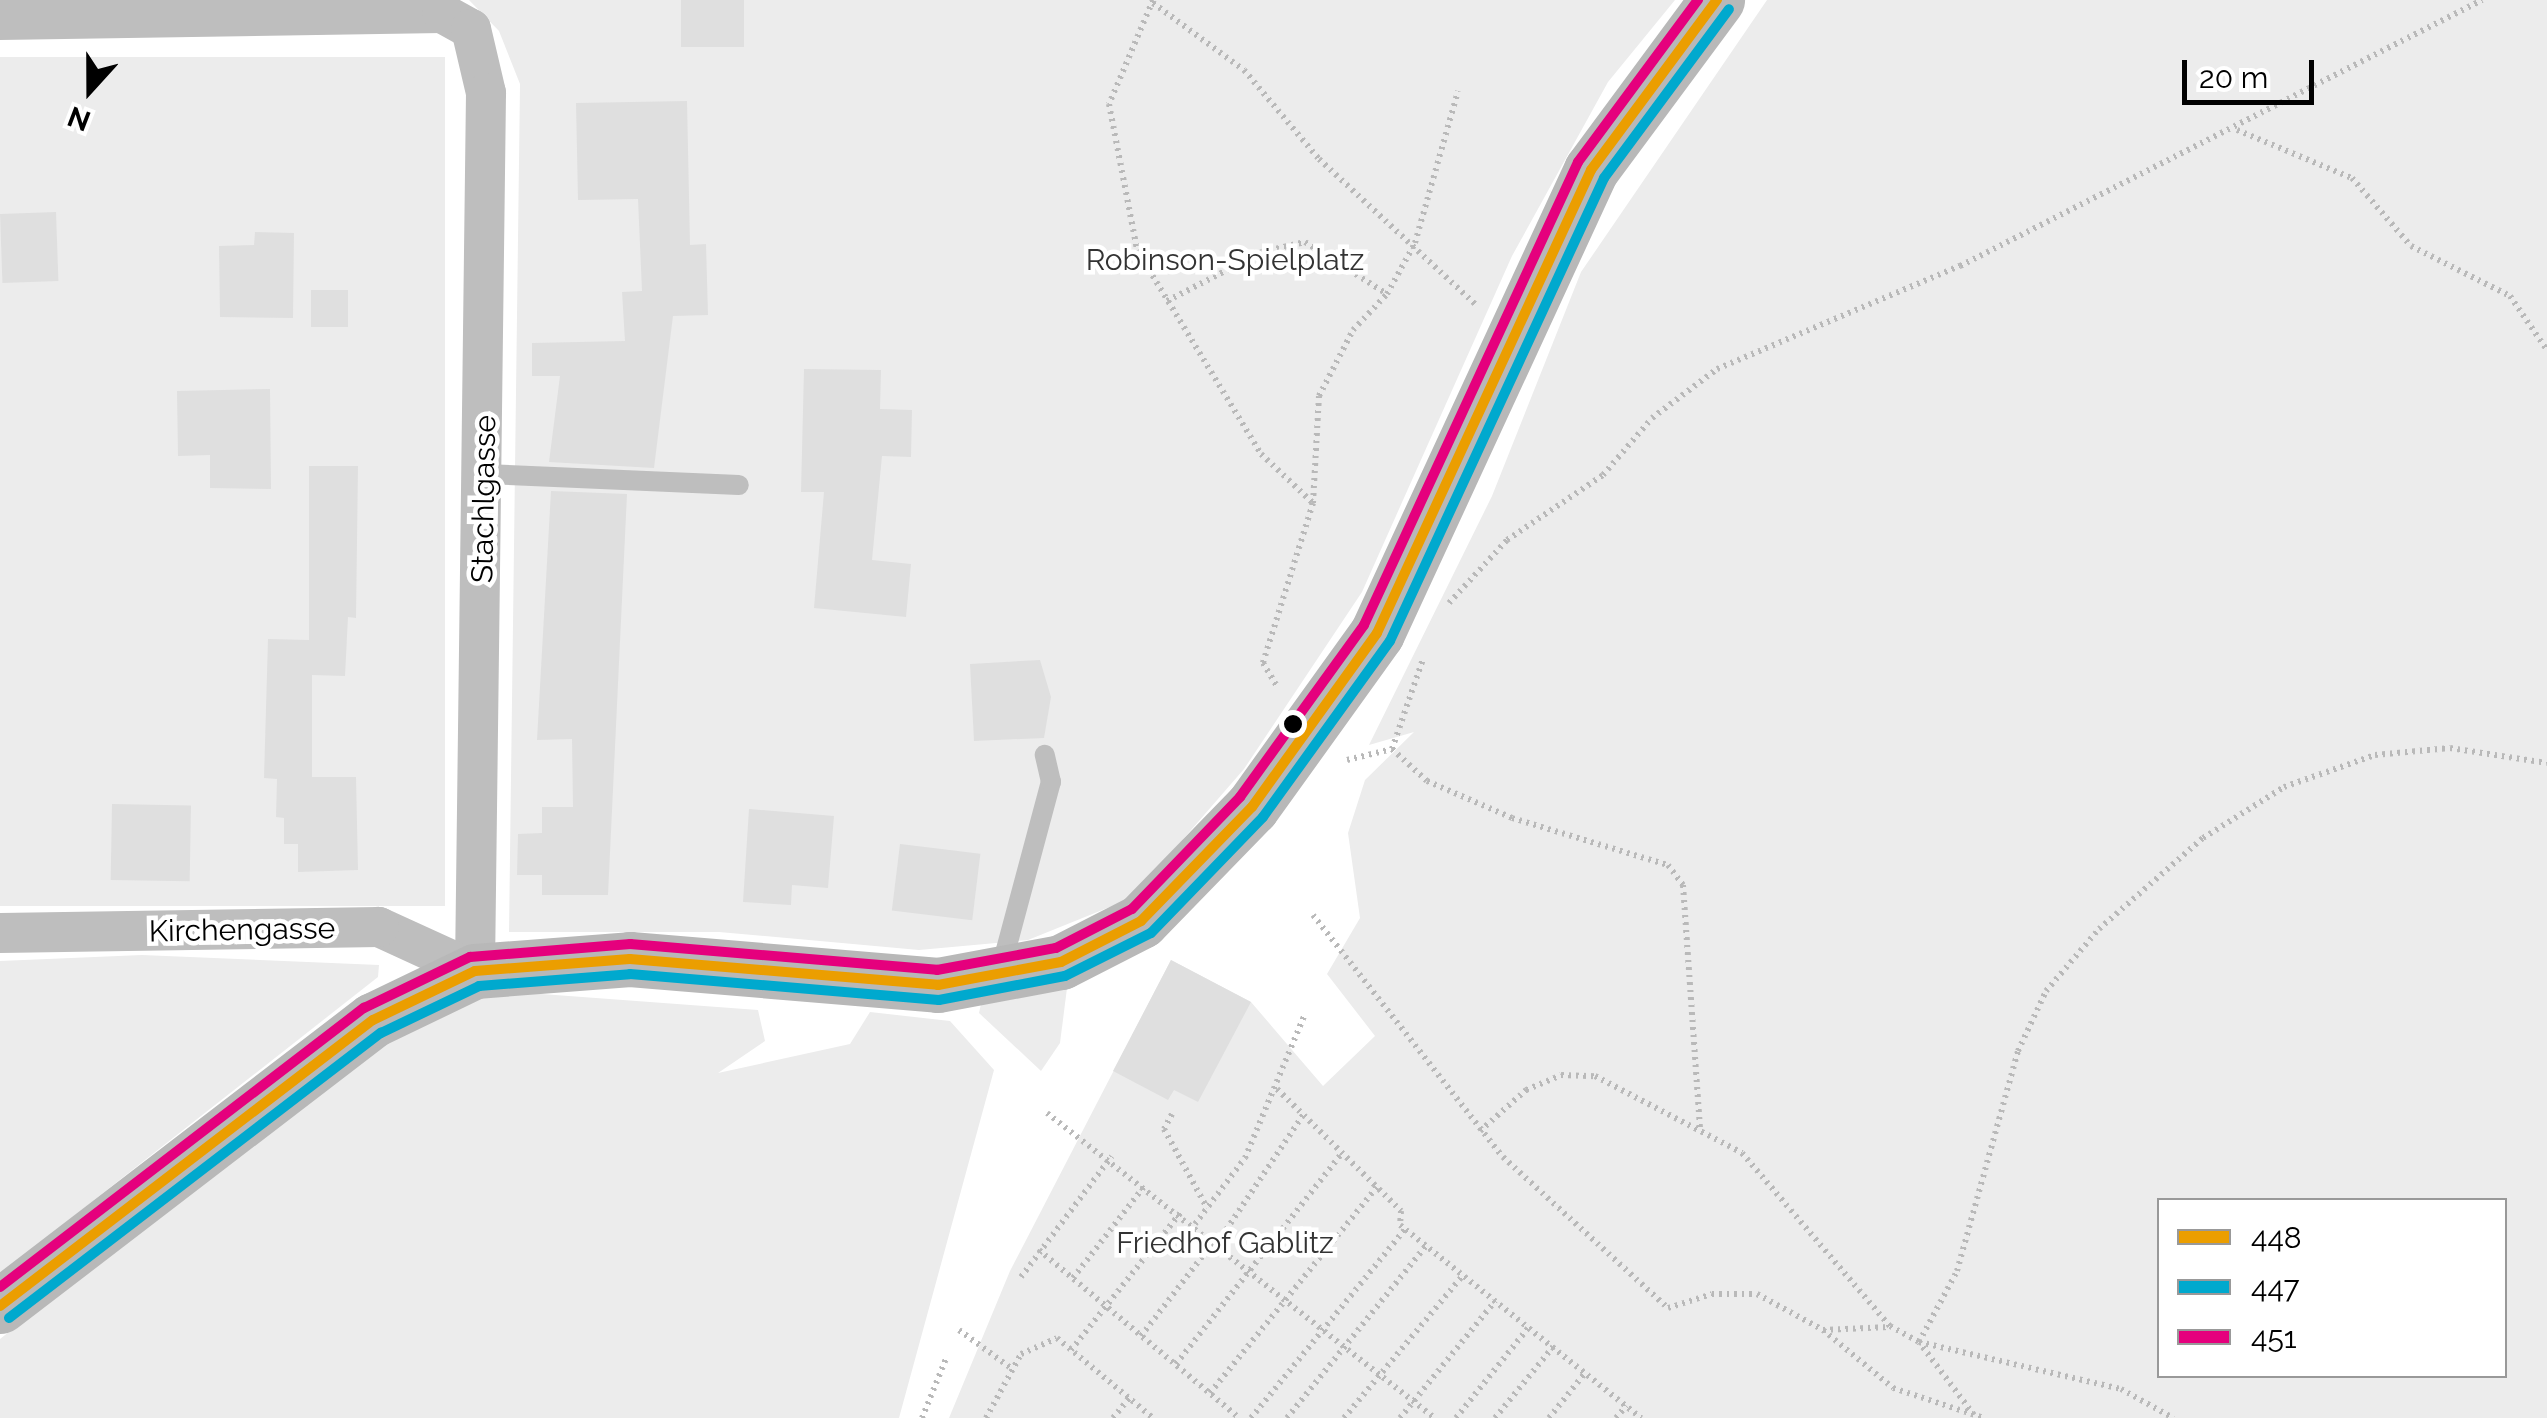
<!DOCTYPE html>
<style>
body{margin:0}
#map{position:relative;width:2547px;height:1418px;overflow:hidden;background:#fff;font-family:Raleway,sans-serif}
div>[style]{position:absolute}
.green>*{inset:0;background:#ececec;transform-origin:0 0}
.building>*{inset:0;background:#dfdfdf;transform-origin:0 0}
.path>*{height:6px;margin-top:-3px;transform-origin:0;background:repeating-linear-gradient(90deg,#b9b9b9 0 2.5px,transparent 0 7.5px)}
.lane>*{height:20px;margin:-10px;padding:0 10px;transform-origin:10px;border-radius:10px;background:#bebebe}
.street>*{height:40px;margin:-20px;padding:0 20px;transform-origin:20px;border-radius:20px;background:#bebebe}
.secondary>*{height:55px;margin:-27.5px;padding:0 27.5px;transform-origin:27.5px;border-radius:27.5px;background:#b8b8b8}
.bus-1>*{height:10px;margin:-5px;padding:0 5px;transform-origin:5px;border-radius:5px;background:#eb9e00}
.bus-2>*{height:10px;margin:-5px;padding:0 5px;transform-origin:5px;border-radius:5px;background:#00a9ce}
.bus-3>*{height:10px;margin:-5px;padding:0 5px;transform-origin:5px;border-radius:5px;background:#e5007d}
.dots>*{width:28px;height:28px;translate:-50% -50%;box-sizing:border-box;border:5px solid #fff;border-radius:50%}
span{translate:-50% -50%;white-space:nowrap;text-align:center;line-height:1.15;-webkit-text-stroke:9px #fff;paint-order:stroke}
.park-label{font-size:30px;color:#333}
.street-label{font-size:30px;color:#000}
.legend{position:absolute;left:2157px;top:1198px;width:350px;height:180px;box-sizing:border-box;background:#fff;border:2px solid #999;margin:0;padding:12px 18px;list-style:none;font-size:30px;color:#000}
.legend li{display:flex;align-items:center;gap:20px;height:50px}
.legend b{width:50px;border:2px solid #999}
.north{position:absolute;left:40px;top:40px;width:100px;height:100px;-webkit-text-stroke:8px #fff;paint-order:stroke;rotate:201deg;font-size:28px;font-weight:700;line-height:40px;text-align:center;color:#000}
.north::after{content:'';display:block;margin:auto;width:35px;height:45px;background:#000;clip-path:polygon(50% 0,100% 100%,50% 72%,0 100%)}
.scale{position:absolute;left:2182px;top:60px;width:132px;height:45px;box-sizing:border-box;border:5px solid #000;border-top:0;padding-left:12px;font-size:30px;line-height:35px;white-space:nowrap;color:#000;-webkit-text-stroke:8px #fff;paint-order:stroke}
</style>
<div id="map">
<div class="green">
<i style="clip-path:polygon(469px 0,1675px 0,1608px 82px,1512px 256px,1362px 592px,1244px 769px,1132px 898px,1028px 940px,919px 950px,719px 932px,509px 932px,520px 84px,499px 31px)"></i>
<i style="clip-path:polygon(evenodd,1767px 0,2547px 0,2547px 1418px,949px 1418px,1010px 1271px,1171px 960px,1251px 1002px,1323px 1086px,1375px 1036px,1327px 974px,1360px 918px,1348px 833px,1365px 780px,1414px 732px,1369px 745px,1492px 496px,1581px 272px,1767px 0,2160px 1200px,2504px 1200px,2504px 1376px,2160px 1376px,2160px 1200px)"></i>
<i style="left:0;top:57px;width:445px;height:849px"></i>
<i style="clip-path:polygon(142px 955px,379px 965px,378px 977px,0 1274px,0 961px)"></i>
<i style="clip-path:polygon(1067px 988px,1060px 1043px,1041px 1071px,979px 1013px,981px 1004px)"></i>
<i style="clip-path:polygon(489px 990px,758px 1010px,765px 1041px,718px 1073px,850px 1044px,870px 1012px,950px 1021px,994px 1070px,899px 1418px,0 1418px,0 1339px,373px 1045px)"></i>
</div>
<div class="building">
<i style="left:681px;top:0;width:63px;height:47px"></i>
<i style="clip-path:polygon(687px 101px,690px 245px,706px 244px,708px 315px,673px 316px,654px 468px,549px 462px,560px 376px,532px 376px,532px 343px,625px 341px,622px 292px,642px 291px,638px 199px,578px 200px,576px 103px)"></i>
<i style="left:56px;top:212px;width:69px;height:56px;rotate:88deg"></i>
<i style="clip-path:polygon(255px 232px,294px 233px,293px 318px,220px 317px,219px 246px,254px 245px)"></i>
<i style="left:311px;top:290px;width:37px;height:37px"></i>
<i style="clip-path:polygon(804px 369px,881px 370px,880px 409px,912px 410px,911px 457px,882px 456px,872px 560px,911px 564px,906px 617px,814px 608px,824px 492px,801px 492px)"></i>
<i style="clip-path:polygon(270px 389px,271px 489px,210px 488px,210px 455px,178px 456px,177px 391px)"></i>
<i style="clip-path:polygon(309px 466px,358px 466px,356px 618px,348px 617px,345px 676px,312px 675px,312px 777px,356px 777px,358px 870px,298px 872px,298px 844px,284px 844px,284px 818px,276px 817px,277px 779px,264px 778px,268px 639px,309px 640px)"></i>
<i style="clip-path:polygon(551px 491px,627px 494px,608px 895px,542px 895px,542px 875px,517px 875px,518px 834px,542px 833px,542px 807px,573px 807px,572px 739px,537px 740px)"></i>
<i style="clip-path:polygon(1040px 660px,1051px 697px,1044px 738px,974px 741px,970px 664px)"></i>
<i style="left:112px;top:804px;width:79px;height:76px;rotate:1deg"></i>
<i style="clip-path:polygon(749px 809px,834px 816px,828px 888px,792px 885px,791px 905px,743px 902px)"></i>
<i style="left:900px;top:844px;width:81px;height:67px;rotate:7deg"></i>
<i style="clip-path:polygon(1171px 960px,1251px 1002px,1198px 1102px,1174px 1090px,1168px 1100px,1113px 1071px)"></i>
</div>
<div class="path">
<i style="left:1153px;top:0;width:113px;rotate:112.9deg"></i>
<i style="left:1109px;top:104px;width:149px;rotate:79.1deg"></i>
<i style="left:1137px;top:250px;width:239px;rotate:58.7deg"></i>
<i style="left:1261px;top:454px;width:71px;rotate:43.3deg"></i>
<i style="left:1313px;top:503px;width:168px;rotate:107.4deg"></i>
<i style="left:1263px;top:663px;width:27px;rotate:59deg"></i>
<i style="left:1153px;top:3px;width:113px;rotate:36.4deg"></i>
<i style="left:1244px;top:70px;width:116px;rotate:49.9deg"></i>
<i style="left:1319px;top:159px;width:214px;rotate:42.9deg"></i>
<i style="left:2237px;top:130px;width:125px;rotate:22.7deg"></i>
<i style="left:2352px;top:178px;width:90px;rotate:49.1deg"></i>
<i style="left:2411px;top:246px;width:111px;rotate:26.8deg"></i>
<i style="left:2510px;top:296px;width:65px;rotate:55.6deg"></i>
<i style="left:1167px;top:301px;width:107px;rotate:-27.3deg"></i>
<i style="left:1262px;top:252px;width:44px;rotate:-13.1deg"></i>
<i style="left:1305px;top:242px;width:97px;rotate:32.4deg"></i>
<i style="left:1387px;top:294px;width:58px;rotate:-61.2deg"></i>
<i style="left:1415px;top:243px;width:158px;rotate:-74.2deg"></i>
<i style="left:1313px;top:503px;width:107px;rotate:-86.8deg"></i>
<i style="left:1319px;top:396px;width:74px;rotate:-62.7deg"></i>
<i style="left:1353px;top:330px;width:50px;rotate:-46.6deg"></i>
<i style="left:1449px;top:603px;width:86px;rotate:-47.4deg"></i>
<i style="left:1507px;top:540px;width:116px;rotate:-34.1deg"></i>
<i style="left:1603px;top:475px;width:75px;rotate:-49.3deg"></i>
<i style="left:1652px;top:418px;width:81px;rotate:-37deg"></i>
<i style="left:1717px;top:369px;width:264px;rotate:-23deg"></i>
<i style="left:1960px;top:266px;width:586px;rotate:-27deg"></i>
<i style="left:1392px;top:749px;width:47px;rotate:42.4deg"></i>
<i style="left:1427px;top:781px;width:93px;rotate:23.5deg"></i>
<i style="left:1512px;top:818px;width:163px;rotate:16.8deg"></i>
<i style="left:1668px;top:865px;width:25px;rotate:53deg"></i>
<i style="left:1683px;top:885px;width:243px;rotate:86deg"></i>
<i style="left:1347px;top:760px;width:46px;rotate:-13.7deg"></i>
<i style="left:1392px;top:749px;width:95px;rotate:-71deg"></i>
<i style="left:1313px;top:915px;width:308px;rotate:51.9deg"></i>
<i style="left:1503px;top:1157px;width:224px;rotate:42.5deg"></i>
<i style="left:1668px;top:1308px;width:46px;rotate:-17.7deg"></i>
<i style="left:1712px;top:1294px;width:45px"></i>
<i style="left:1757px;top:1294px;width:75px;rotate:28.6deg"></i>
<i style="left:1823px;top:1330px;width:91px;rotate:39.6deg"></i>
<i style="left:1893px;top:1388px;width:96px;rotate:18.2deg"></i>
<i style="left:1277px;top:1089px;width:174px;rotate:44.5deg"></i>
<i style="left:1401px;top:1211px;width:14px;rotate:94deg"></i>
<i style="left:1400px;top:1225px;width:309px;rotate:38.7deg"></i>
<i style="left:1047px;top:1113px;width:493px;rotate:38.2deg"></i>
<i style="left:1172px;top:1114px;width:17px;rotate:118deg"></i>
<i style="left:1164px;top:1129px;width:90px;rotate:61.4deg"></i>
<i style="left:1480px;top:1131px;width:62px;rotate:-41.7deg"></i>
<i style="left:1526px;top:1090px;width:38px;rotate:-23deg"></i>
<i style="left:1561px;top:1075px;width:34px;rotate:2deg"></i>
<i style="left:1595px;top:1076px;width:166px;rotate:27.6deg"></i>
<i style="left:1742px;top:1153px;width:228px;rotate:49.5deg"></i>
<i style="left:1890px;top:1326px;width:33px;rotate:29deg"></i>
<i style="left:1919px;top:1342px;width:207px;rotate:13.1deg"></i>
<i style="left:2121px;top:1389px;width:60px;rotate:29.1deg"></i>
<i style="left:1195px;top:1224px;width:83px;rotate:-52.9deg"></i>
<i style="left:1245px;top:1158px;width:156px;rotate:-67.4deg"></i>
<i style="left:1218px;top:1242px;width:153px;rotate:-56.2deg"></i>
<i style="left:1039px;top:1250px;width:261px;rotate:40deg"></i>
<i style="left:1021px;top:1277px;width:151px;rotate:-53.1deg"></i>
<i style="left:1073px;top:1278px;width:119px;rotate:-52.2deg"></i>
<i style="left:959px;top:1330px;width:64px;rotate:36.2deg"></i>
<i style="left:1823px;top:1330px;width:66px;rotate:-2.6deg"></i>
<i style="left:1141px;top:1336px;width:121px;rotate:-52.4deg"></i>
<i style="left:1071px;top:1350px;width:176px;rotate:-51.4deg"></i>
<i style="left:1176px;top:1364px;width:268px;rotate:-51.8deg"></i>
<i style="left:1210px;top:1393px;width:265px;rotate:-51deg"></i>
<i style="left:1974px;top:1415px;width:91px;rotate:-127deg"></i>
<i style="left:1919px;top:1342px;width:81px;rotate:-61.8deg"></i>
<i style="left:1957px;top:1271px;width:228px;rotate:-74.5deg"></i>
<i style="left:2018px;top:1051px;width:66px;rotate:-65deg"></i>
<i style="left:2046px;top:991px;width:82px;rotate:-49.5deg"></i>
<i style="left:2099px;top:929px;width:138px;rotate:-41.2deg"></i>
<i style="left:2203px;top:838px;width:96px;rotate:-32.2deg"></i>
<i style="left:2284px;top:787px;width:96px;rotate:-19.4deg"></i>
<i style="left:2375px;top:755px;width:75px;rotate:-5.3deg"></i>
<i style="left:2450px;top:748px;width:98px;rotate:8.8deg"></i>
<i style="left:922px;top:1418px;width:67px;rotate:-68deg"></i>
<i style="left:986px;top:1418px;width:73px;rotate:-61.3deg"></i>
<i style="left:1021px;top:1354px;width:39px;rotate:-24deg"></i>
<i style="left:1057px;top:1338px;width:125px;rotate:39.8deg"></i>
<i style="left:1113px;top:1418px;width:26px;rotate:-51deg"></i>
<i style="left:1251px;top:1418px;width:244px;rotate:-50.8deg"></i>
<i style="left:1287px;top:1418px;width:221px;rotate:-51.1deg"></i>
<i style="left:1344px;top:1418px;width:186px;rotate:-50.2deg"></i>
<i style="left:1400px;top:1418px;width:151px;rotate:-50.9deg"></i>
<i style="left:1456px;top:1418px;width:115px;rotate:-51.3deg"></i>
<i style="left:1495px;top:1418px;width:92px;rotate:-50.8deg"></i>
<i style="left:1549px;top:1418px;width:58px;rotate:-51.3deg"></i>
<i style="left:1616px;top:1418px;width:16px;rotate:-50deg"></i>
</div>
<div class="lane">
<i style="left:485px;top:474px;width:254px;rotate:2.5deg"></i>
<i style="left:1001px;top:968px;width:193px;rotate:-75deg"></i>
<i style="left:1051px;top:782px;width:28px;rotate:-103deg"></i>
</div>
<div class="street">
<i style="left:0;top:20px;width:442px;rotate:-0.9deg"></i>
<i style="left:442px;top:13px;width:33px;rotate:29deg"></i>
<i style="left:471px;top:29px;width:66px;rotate:76.8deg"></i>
<i style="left:486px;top:93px;width:878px;rotate:90.72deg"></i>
<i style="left:475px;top:971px;width:106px;rotate:-155.4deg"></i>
<i style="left:379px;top:927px;width:379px;rotate:179.1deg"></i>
</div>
<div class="secondary">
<i style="left:0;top:1306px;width:470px;rotate:-37.5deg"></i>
<i style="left:373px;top:1020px;width:113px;rotate:-25.7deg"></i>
<i style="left:475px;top:971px;width:155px;rotate:-4.4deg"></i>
<i style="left:630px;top:959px;width:309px;rotate:4.8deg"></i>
<i style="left:938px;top:985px;width:125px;rotate:-10.6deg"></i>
<i style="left:1061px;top:962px;width:90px;rotate:-27.1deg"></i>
<i style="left:1141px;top:921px;width:159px;rotate:-45.8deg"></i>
<i style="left:1252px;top:807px;width:214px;rotate:-54.3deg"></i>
<i style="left:1377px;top:633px;width:510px;rotate:-65.19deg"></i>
<i style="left:1591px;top:170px;width:212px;rotate:-53.5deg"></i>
</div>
<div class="bus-1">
<i style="left:0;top:1306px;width:470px;rotate:-37.5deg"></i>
<i style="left:373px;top:1020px;width:113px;rotate:-25.7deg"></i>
<i style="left:475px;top:971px;width:155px;rotate:-4.4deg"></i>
<i style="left:630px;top:959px;width:309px;rotate:4.8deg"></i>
<i style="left:938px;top:985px;width:125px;rotate:-10.6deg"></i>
<i style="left:1061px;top:962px;width:90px;rotate:-27.1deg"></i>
<i style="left:1141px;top:921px;width:159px;rotate:-45.8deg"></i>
<i style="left:1252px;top:807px;width:214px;rotate:-54.3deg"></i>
<i style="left:1377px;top:633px;width:510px;rotate:-65.19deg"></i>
<i style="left:1591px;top:170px;width:212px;rotate:-53.5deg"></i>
</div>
<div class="bus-2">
<i style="left:9px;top:1318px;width:469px;rotate:-37.5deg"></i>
<i style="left:381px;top:1033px;width:109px;rotate:-25.6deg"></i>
<i style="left:479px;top:986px;width:151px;rotate:-4.5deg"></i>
<i style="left:630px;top:974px;width:310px;rotate:4.8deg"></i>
<i style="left:939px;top:1000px;width:128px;rotate:-10.8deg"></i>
<i style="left:1065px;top:976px;width:96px;rotate:-26.6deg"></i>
<i style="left:1151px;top:933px;width:161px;rotate:-46deg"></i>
<i style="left:1263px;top:817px;width:217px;rotate:-54.2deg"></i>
<i style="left:1390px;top:641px;width:510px;rotate:-65.19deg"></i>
<i style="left:1604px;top:178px;width:210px;rotate:-53.5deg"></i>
</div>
<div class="bus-3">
<i style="left:0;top:1287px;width:459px;rotate:-37.5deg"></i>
<i style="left:364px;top:1008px;width:118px;rotate:-25.7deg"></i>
<i style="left:470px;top:957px;width:161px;rotate:-4.6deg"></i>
<i style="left:630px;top:944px;width:308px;rotate:4.8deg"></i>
<i style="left:937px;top:970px;width:121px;rotate:-10.5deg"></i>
<i style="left:1056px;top:948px;width:85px;rotate:-27.2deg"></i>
<i style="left:1132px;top:909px;width:156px;rotate:-46deg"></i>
<i style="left:1240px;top:797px;width:212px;rotate:-54.2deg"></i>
<i style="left:1364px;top:625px;width:510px;rotate:-65.19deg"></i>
<i style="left:1578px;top:162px;width:202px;rotate:-53.5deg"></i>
</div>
<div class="dots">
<i style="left:1293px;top:724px;background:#000"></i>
</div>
<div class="park-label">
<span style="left:1225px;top:260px">Robinson-Spielplatz</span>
<span style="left:1225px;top:1243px">Friedhof Gablitz</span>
</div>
<div class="street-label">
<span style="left:484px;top:499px;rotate:-89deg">Stachlgasse</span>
<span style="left:242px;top:930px;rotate:-1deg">Kirchengasse</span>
</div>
<ul class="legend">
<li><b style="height:12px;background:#eb9e00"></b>448</li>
<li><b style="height:12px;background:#00a9ce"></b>447</li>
<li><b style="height:12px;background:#e5007d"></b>451</li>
</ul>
<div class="north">N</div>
<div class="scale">20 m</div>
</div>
